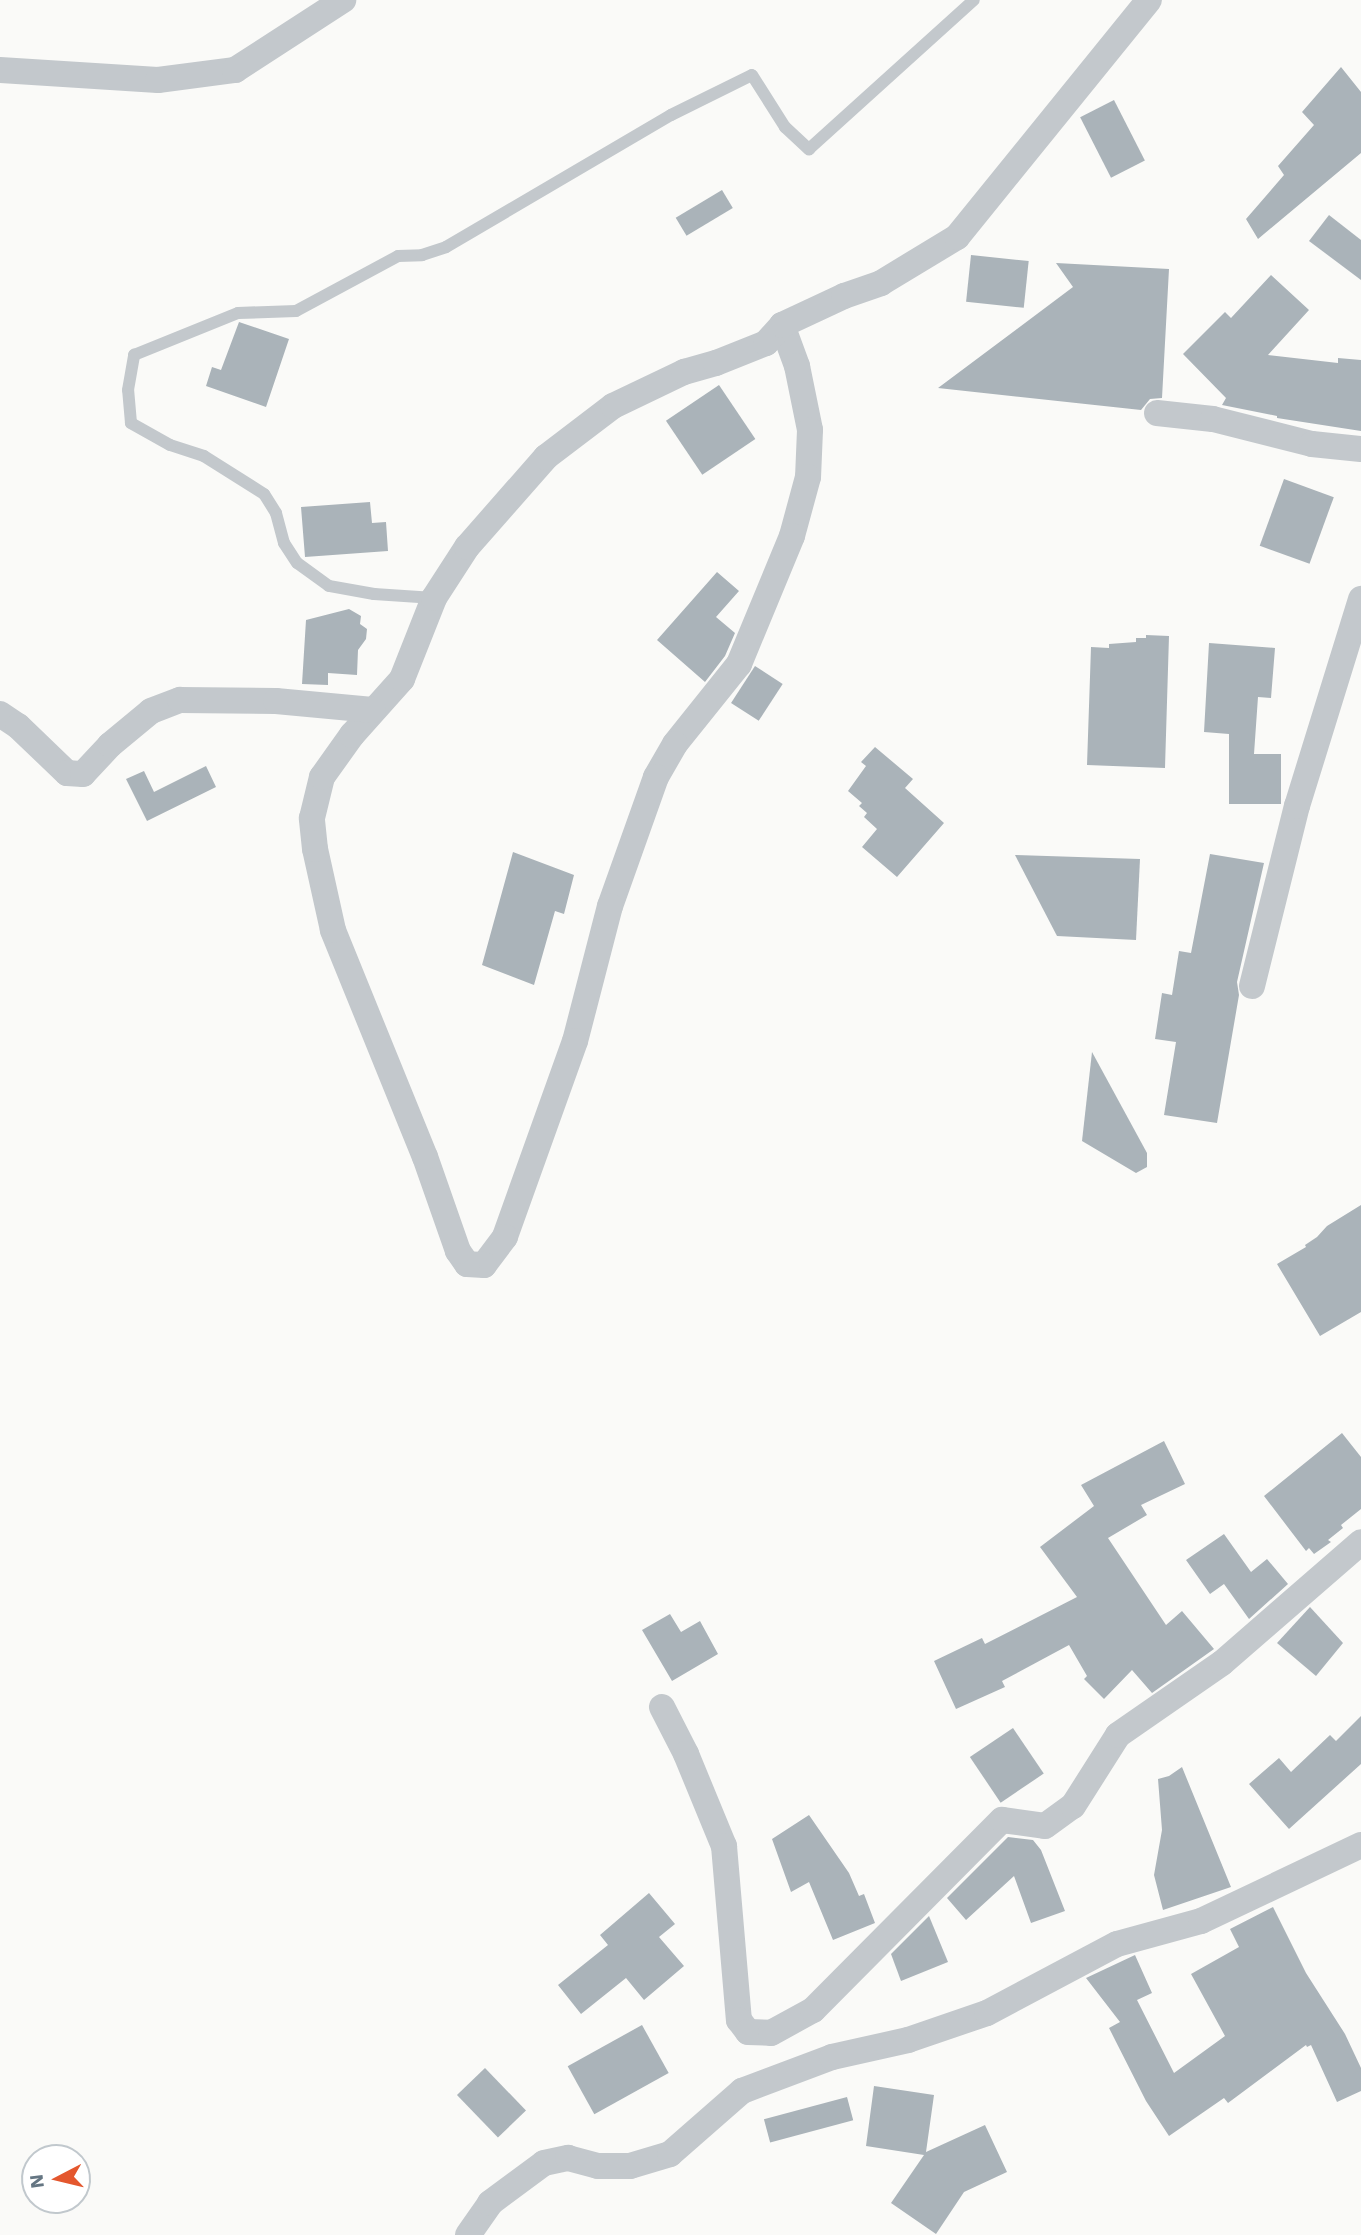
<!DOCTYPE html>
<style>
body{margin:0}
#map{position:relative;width:1361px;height:2235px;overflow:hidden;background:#fafaf8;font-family:"Work Sans",sans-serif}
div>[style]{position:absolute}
.building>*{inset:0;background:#aab3b9;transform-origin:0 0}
.lane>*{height:12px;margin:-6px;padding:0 6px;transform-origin:6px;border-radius:6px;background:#c3c8cc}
.street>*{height:26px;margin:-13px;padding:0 13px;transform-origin:13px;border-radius:13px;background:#c3c8cc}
span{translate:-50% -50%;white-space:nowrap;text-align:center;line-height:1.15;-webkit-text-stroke:7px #fff;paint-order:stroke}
.north{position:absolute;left:21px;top:2144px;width:70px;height:70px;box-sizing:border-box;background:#fff;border:2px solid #c1c8cd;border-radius:50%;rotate:263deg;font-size:19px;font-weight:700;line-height:28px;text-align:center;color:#657683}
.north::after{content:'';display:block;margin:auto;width:24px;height:32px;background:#e4572e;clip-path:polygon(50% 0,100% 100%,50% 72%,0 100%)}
</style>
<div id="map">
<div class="building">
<i style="clip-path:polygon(1341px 67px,1361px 92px,1361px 153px,1258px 239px,1246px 219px,1284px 175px,1278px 166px,1314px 125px,1302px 112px)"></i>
<i style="left:1114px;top:100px;width:68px;height:38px;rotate:63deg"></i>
<i style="left:722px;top:190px;width:21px;height:54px;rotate:59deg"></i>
<i style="clip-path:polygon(1329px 215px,1361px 240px,1361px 280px,1309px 241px)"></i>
<i style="left:971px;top:255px;width:58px;height:47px;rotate:6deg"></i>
<i style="clip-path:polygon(1056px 263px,1169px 269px,1162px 398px,1150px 399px,1141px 410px,938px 388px,1073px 287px)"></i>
<i style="clip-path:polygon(1271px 275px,1309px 310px,1268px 355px,1338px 363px,1338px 358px,1361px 360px,1361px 431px,1277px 418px,1277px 416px,1222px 405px,1226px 398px,1183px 354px,1225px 312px,1231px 318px)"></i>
<i style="clip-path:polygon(239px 322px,289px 339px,266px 407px,206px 386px,212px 367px,221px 370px)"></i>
<i style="left:719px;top:385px;width:65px;height:64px;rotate:56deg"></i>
<i style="left:1284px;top:479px;width:53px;height:71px;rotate:20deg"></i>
<i style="clip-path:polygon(370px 502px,372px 523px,386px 522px,388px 551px,305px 557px,301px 507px)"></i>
<i style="clip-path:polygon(717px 572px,739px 591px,716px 617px,735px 633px,725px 656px,705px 682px,657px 640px)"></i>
<i style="clip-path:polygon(349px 609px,361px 616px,360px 624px,367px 629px,366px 639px,358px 650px,357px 675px,328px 673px,328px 685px,302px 684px,306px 620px)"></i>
<i style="clip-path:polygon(1146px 635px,1169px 636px,1165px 768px,1087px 765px,1091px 647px,1109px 648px,1109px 644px,1136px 642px,1136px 638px,1146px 638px)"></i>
<i style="clip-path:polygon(1209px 643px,1275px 648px,1271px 698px,1258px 697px,1254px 754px,1281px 754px,1281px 804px,1229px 804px,1229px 734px,1204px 732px)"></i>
<i style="left:755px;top:666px;width:33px;height:44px;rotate:33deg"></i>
<i style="clip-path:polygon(875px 747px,913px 779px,905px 788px,944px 823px,897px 877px,862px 847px,877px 829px,864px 817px,867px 813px,859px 806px,862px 803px,848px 791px,866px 766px,861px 762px)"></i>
<i style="clip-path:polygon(206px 766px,216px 787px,147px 821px,126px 779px,144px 771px,154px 792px)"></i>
<i style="clip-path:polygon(513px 852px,574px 875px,564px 914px,555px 911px,534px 985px,482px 965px)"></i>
<i style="clip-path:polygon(1210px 854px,1264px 863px,1237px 982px,1239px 995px,1217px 1123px,1164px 1115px,1176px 1042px,1155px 1039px,1162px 993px,1172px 995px,1179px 951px,1191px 953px)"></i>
<i style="clip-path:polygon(1015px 855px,1140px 859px,1136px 940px,1057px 936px)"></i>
<i style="clip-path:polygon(1092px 1052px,1147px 1153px,1147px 1167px,1136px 1173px,1082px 1141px)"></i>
<i style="clip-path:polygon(1361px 1205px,1361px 1312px,1320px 1336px,1277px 1264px,1306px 1247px,1305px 1245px,1317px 1237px,1327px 1226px)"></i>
<i style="clip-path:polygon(1342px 1433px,1361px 1457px,1361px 1509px,1341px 1525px,1343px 1528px,1328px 1540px,1331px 1542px,1314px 1554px,1309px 1548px,1306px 1551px,1264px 1496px)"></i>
<i style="clip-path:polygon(1164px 1441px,1185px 1484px,1141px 1505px,1147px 1515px,1108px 1538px,1166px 1625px,1182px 1611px,1214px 1649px,1152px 1693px,1132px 1670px,1104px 1699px,1084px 1679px,1087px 1676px,1069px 1645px,1002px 1681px,1005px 1687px,956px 1709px,934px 1661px,982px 1638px,985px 1644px,1077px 1597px,1040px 1547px,1094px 1506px,1081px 1485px)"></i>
<i style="clip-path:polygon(1224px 1534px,1251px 1572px,1267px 1559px,1288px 1584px,1249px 1619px,1224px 1584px,1210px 1594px,1186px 1560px)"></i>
<i style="clip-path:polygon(1310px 1607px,1343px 1643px,1316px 1676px,1277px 1643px)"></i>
<i style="clip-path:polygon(670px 1614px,681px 1632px,700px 1621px,718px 1654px,672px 1681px,642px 1630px)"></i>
<i style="clip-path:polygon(1361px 1716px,1361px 1764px,1289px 1829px,1249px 1784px,1279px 1758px,1291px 1772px,1330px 1735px,1336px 1741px)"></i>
<i style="left:1013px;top:1728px;width:55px;height:52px;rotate:56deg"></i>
<i style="clip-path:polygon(1182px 1767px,1231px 1887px,1163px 1910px,1154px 1875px,1162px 1830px,1158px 1779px,1169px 1776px)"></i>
<i style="clip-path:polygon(809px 1815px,849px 1873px,859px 1896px,864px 1894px,875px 1923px,833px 1940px,809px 1882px,791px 1892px,772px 1839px)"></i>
<i style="clip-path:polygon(1008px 1837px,1033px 1840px,1041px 1850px,1065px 1911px,1031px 1923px,1014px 1876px,966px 1920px,947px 1898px)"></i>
<i style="clip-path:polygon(649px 1893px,675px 1924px,659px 1937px,684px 1966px,644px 2000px,626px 1978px,581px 2014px,558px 1985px,608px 1945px,600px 1935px)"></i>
<i style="clip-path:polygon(1273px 1907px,1306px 1973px,1345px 2034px,1361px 2068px,1361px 2091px,1337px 2102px,1311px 2045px,1307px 2047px,1306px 2045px,1228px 2103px,1224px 2098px,1169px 2136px,1146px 2101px,1109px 2028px,1120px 2022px,1086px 1978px,1135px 1955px,1152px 1993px,1137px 2000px,1174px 2073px,1225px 2036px,1191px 1974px,1239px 1947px,1230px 1929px)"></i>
<i style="clip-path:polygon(929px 1916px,948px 1962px,901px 1981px,891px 1954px)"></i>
<i style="left:642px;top:2025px;width:55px;height:85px;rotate:61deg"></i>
<i style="left:485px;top:2068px;width:59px;height:39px;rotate:46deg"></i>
<i style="clip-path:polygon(874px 2086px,934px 2095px,926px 2152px,985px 2125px,1007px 2172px,964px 2192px,936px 2234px,891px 2203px,924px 2155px,866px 2146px)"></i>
<i style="left:847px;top:2097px;width:24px;height:86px;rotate:75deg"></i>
</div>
<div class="lane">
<i style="left:434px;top:598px;width:60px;rotate:-176.2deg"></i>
<i style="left:374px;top:594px;width:46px;rotate:-169.9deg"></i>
<i style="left:329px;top:586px;width:39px;rotate:-144deg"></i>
<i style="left:297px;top:563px;width:24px;rotate:-123deg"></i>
<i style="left:284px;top:543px;width:31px;rotate:-105deg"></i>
<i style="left:276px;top:513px;width:22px;rotate:-122deg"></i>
<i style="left:264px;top:494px;width:71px;rotate:-147.7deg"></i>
<i style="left:204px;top:456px;width:36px;rotate:-162deg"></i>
<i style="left:170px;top:445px;width:45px;rotate:-150.6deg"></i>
<i style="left:131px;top:423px;width:33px;rotate:-95deg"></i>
<i style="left:128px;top:390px;width:36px;rotate:-80deg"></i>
<i style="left:134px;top:355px;width:112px;rotate:-22deg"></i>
<i style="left:238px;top:313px;width:58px;rotate:-2deg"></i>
<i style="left:296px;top:311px;width:116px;rotate:-28.3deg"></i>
<i style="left:398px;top:256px;width:24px;rotate:-2deg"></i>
<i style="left:422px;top:255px;width:25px;rotate:-18deg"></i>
<i style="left:446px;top:247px;width:261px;rotate:-30.4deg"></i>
<i style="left:671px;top:115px;width:90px;rotate:-26.3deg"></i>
<i style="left:752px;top:75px;width:62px;rotate:57.6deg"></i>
<i style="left:785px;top:127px;width:33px;rotate:43deg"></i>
<i style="left:809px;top:149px;width:222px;rotate:-42.1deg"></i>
</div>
<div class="street">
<i style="left:0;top:70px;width:158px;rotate:3.6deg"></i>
<i style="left:158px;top:80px;width:78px;rotate:-7.4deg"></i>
<i style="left:235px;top:70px;width:129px;rotate:-32.9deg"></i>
<i style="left:782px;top:325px;width:44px;rotate:69.9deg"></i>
<i style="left:797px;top:366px;width:65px;rotate:78.5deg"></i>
<i style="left:810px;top:430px;width:47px;rotate:92.4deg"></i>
<i style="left:808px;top:477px;width:61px;rotate:105.2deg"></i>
<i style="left:792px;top:536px;width:139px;rotate:112.5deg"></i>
<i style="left:739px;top:664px;width:102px;rotate:128.7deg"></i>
<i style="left:675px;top:744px;width:38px;rotate:120deg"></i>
<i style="left:656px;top:777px;width:137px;rotate:109.6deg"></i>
<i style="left:610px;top:906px;width:139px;rotate:104.5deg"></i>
<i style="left:575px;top:1041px;width:208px;rotate:109.7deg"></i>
<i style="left:505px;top:1237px;width:35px;rotate:127deg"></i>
<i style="left:484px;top:1265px;width:17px;rotate:-177deg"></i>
<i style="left:467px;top:1264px;width:16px;rotate:-125deg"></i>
<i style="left:458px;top:1251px;width:100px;rotate:-109.3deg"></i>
<i style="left:425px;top:1157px;width:245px;rotate:-112.1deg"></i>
<i style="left:333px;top:930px;width:83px;rotate:-102.5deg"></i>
<i style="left:315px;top:849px;width:31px;rotate:-96deg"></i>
<i style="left:312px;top:818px;width:42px;rotate:-76.3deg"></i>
<i style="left:322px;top:777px;width:52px;rotate:-54.5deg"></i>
<i style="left:352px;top:735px;width:75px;rotate:-48.2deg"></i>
<i style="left:402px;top:679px;width:87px;rotate:-68.4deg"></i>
<i style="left:434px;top:598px;width:61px;rotate:-57.1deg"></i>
<i style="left:467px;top:547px;width:120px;rotate:-48.7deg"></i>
<i style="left:546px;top:457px;width:84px;rotate:-37.3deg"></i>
<i style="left:613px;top:406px;width:79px;rotate:-25.6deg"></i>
<i style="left:684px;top:372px;width:33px;rotate:-16deg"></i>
<i style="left:716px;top:363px;width:54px;rotate:-21.8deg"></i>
<i style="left:766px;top:343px;width:24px;rotate:-48deg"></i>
<i style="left:782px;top:325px;width:68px;rotate:-25.1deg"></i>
<i style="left:844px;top:296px;width:39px;rotate:-19deg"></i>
<i style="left:881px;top:283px;width:89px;rotate:-31.2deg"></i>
<i style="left:957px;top:237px;width:305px;rotate:-51deg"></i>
<i style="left:1157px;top:413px;width:56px;rotate:6.1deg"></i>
<i style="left:1213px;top:419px;width:102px;rotate:14.2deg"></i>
<i style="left:1312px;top:444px;width:49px;rotate:5.8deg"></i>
<i style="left:0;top:714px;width:22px;rotate:34deg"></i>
<i style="left:18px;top:726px;width:68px;rotate:43.8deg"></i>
<i style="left:67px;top:773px;width:16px;rotate:4deg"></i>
<i style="left:83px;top:774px;width:40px;rotate:-47deg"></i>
<i style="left:110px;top:745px;width:53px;rotate:-39.7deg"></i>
<i style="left:151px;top:711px;width:31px;rotate:-21deg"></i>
<i style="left:180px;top:700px;width:96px;rotate:0.6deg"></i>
<i style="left:276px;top:701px;width:97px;rotate:5.3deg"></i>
<i style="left:1252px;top:986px;width:186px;rotate:-76deg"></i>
<i style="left:1297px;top:806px;width:217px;rotate:-72.8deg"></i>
<i style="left:662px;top:1707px;width:53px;rotate:62.9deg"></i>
<i style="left:686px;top:1754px;width:100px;rotate:67.6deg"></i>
<i style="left:724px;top:1846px;width:175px;rotate:85.1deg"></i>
<i style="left:739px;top:2020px;width:15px;rotate:53deg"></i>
<i style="left:748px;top:2032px;width:23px;rotate:2deg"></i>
<i style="left:771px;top:2033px;width:48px;rotate:-28.7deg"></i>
<i style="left:813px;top:2010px;width:268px;rotate:-45.2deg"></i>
<i style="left:1002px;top:1820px;width:43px;rotate:7.9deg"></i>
<i style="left:1045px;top:1826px;width:34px;rotate:-36deg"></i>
<i style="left:1073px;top:1806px;width:84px;rotate:-57.6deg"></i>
<i style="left:1118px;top:1735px;width:126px;rotate:-34.7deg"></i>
<i style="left:1222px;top:1663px;width:184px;rotate:-41deg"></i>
<i style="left:468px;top:2235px;width:39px;rotate:-55deg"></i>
<i style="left:490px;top:2203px;width:67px;rotate:-36.5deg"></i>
<i style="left:544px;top:2163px;width:25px;rotate:-12deg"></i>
<i style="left:568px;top:2158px;width:31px;rotate:15deg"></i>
<i style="left:598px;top:2166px;width:32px"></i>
<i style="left:630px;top:2166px;width:42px;rotate:-16.7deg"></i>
<i style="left:670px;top:2154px;width:96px;rotate:-41.2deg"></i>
<i style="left:742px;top:2091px;width:96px;rotate:-20.7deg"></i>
<i style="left:832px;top:2057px;width:78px;rotate:-12.6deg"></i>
<i style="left:908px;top:2040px;width:83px;rotate:-18.9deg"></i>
<i style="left:987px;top:2013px;width:147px;rotate:-28deg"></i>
<i style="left:1117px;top:1944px;width:87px;rotate:-15.3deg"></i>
<i style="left:1201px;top:1921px;width:177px;rotate:-25.4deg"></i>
</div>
<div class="north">N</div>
</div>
